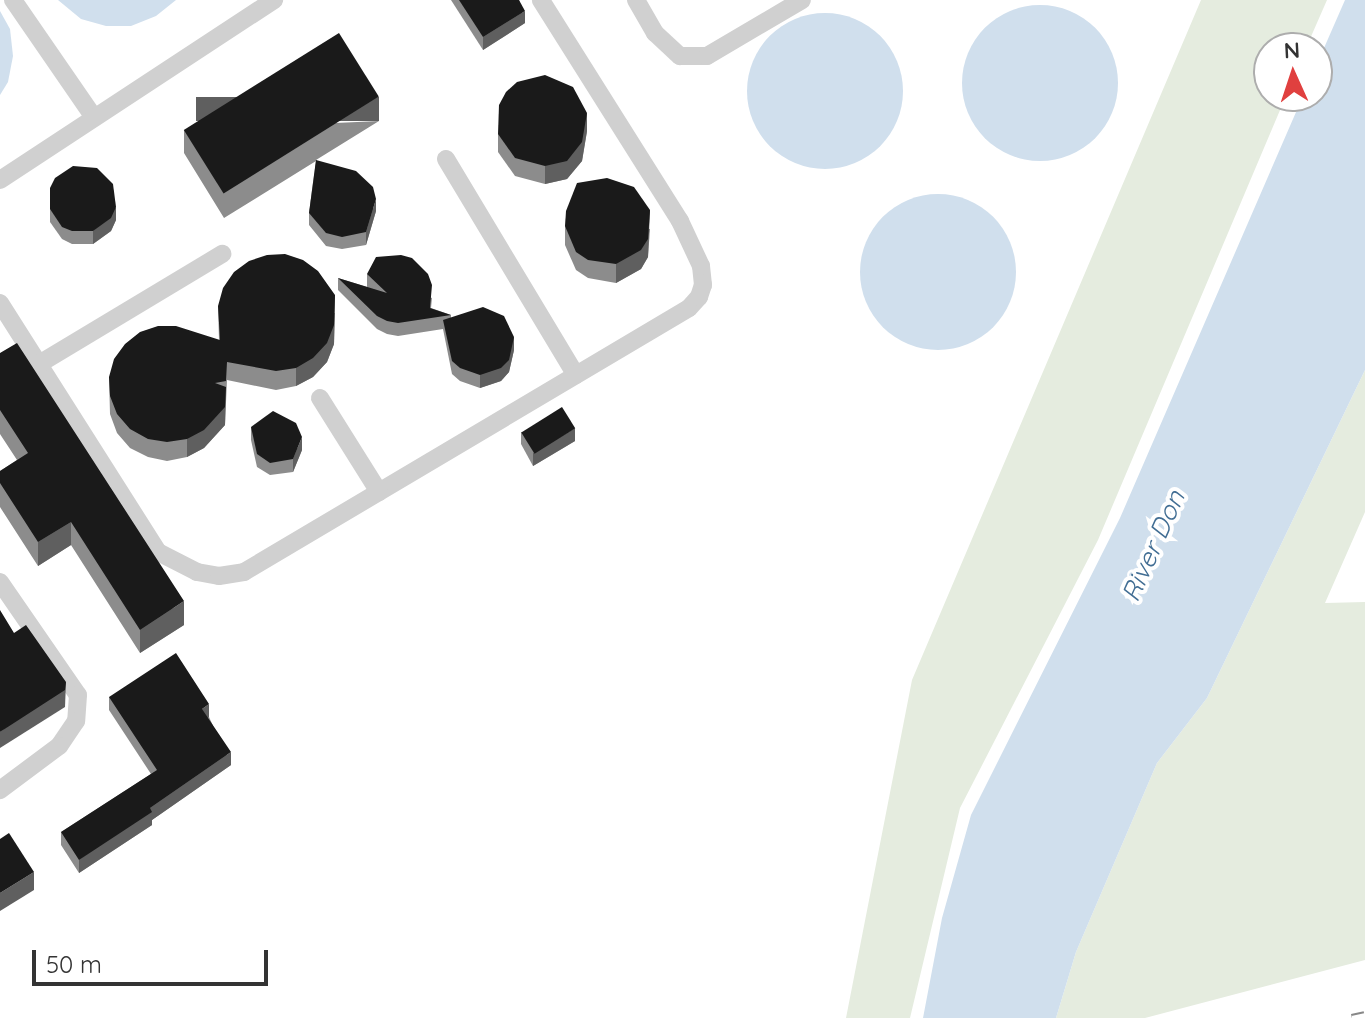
<!DOCTYPE html>
<style>
body{margin:0}
#map{position:relative;width:1365px;height:1018px;overflow:hidden;background:#fff;font-family:Quicksand,sans-serif}
div>[style]{position:absolute}
.green>*{inset:0;background:#e5ecdf}
.water>*{inset:0;background:#d0dfed}
.round{border-radius:50%}
.lane>*{height:18px;margin:-9px;padding:0 9px;transform-origin:9px;border-radius:9px;background:#d0d0d0}
.rail>*{height:9px;margin-top:-4.5px;transform-origin:0;background:repeating-linear-gradient(90deg,#fff 0 18px,#888 0 36px);box-sizing:border-box;border-block:2px solid #888}
.wall>*{inset:0;background:#8c8c8c}
.shaded-wall>*{inset:0;background:#5f5f5f;transform-origin:0 0}
.building>*{inset:0;background:#1a1a1a;transform-origin:0 0}
span{translate:-50% -50%;white-space:nowrap;text-align:center;line-height:1.15;-webkit-text-stroke:8px #fff;paint-order:stroke}
.water-label{font-size:26px;color:#426e94;font-style:italic}
.north{position:absolute;left:1253px;top:32px;width:80px;height:80px;box-sizing:border-box;background:#fff;border:2px solid #adadad;border-radius:50%;rotate:357deg;font-size:22px;font-weight:700;line-height:32px;text-align:center;color:#333}
.north::after{content:'';display:block;margin:auto;width:28px;height:36px;background:#e0403f;clip-path:polygon(50% 0,100% 100%,50% 72%,0 100%)}
.scale{position:absolute;left:32px;top:950px;width:236px;height:36px;box-sizing:border-box;border:4px solid #333;border-top:0;padding-left:10px;font-size:24px;line-height:28px;white-space:nowrap;color:#333;-webkit-text-stroke:6px #fff;paint-order:stroke}
</style>
<div id="map">
<div class="green">
<i style="clip-path:polygon(1201px 0,1327px 0,1306px 48px,1269px 48px,1269px 96px,1286px 96px,1098px 540px,960px 808px,910px 1018px,846px 1018px,912px 680px)"></i>
<i style="clip-path:polygon(1365px 370px,1365px 512px,1325px 603px,1365px 602px,1365px 960px,1145px 1018px,1056px 1018px,1076px 952px,1157px 763px,1207px 698px)"></i>
</div>
<div class="water">
<i style="clip-path:polygon(58px 0,176px 0,156px 16px,131px 26px,106px 26px,81px 19px)"></i>
<i style="clip-path:polygon(1345px 0,1365px 0,1365px 370px,1207px 698px,1157px 763px,1076px 952px,1056px 1018px,923px 1018px,942px 918px,971px 815px,1120px 518px,1303px 96px,1317px 96px,1317px 64px)"></i>
<i class="round" style="left:962px;top:5px;width:156px;height:156px"></i>
<i style="clip-path:polygon(0 11px,10px 29px,13px 56px,8px 82px,0 95px)"></i>
<i class="round" style="left:747px;top:13px;width:156px;height:156px"></i>
<i class="round" style="left:860px;top:194px;width:156px;height:156px"></i>
</div>
<div class="lane">
<i style="left:13px;top:0;width:141px;rotate:55.4deg"></i>
<i style="left:636px;top:0;width:38px;rotate:60deg"></i>
<i style="left:655px;top:33px;width:34px;rotate:43deg"></i>
<i style="left:680px;top:56px;width:27px"></i>
<i style="left:707px;top:56px;width:110px;rotate:-30.5deg"></i>
<i style="left:446px;top:159px;width:252px;rotate:59deg"></i>
<i style="left:0;top:180px;width:328px;rotate:-33.3deg"></i>
<i style="left:0;top:303px;width:295px;rotate:57.6deg"></i>
<i style="left:158px;top:552px;width:44px;rotate:27.1deg"></i>
<i style="left:197px;top:572px;width:22px;rotate:10deg"></i>
<i style="left:219px;top:576px;width:25px;rotate:-9deg"></i>
<i style="left:244px;top:572px;width:517px;rotate:-30.68deg"></i>
<i style="left:689px;top:308px;width:15px;rotate:-48deg"></i>
<i style="left:699px;top:297px;width:13px;rotate:-72deg"></i>
<i style="left:703px;top:285px;width:19px;rotate:-96deg"></i>
<i style="left:701px;top:266px;width:50px;rotate:-115deg"></i>
<i style="left:680px;top:221px;width:261px;rotate:-122.2deg"></i>
<i style="left:39px;top:364px;width:214px;rotate:-31deg"></i>
<i style="left:320px;top:398px;width:111px;rotate:57.9deg"></i>
<i style="left:0;top:582px;width:137px;rotate:55.4deg"></i>
<i style="left:78px;top:695px;width:26px;rotate:94deg"></i>
<i style="left:76px;top:721px;width:30px;rotate:124deg"></i>
<i style="left:59px;top:746px;width:74px;rotate:143.3deg"></i>
</div>
<div class="rail">
<i style="left:1352px;top:1018px;width:13px;rotate:-13deg"></i>
</div>
<div class="wall">
<i style="clip-path:polygon(451px 0,519px 0,525px 23px,483px 50px)"></i>
<i style="clip-path:polygon(379px 121px,316px 160px,376px 211px,366px 245px,342px 249px,326px 246px,309px 225px,309px 213px,316px 161px,224px 218px,184px 153px,184px 130px)"></i>
<i style="clip-path:polygon(587px 131px,582px 161px,567px 179px,545px 184px,515px 176px,498px 152px,498px 134px)"></i>
<i style="clip-path:polygon(50px 188px,116px 220px,111px 231px,93px 244px,72px 244px,62px 239px,50px 222px)"></i>
<i style="clip-path:polygon(565px 226px,650px 229px,648px 257px,641px 269px,616px 283px,588px 278px,576px 270px,565px 245px)"></i>
<i style="clip-path:polygon(367px 274px,432px 298px,431px 308px,451px 315px,451px 318px,514px 350px,509px 372px,501px 381px,480px 388px,460px 381px,452px 374px,443px 329px,398px 336px,387px 334px,377px 329px,338px 290px,338px 278px,367px 287px)"></i>
<i style="clip-path:polygon(218px 306px,335px 313px,334px 344px,327px 362px,313px 377px,296px 386px,276px 390px,227px 380px,225px 425px,204px 448px,187px 457px,167px 461px,148px 457px,130px 448px,117px 433px,110px 414px,109px 377px,219px 340px)"></i>
<i style="clip-path:polygon(0 353px,184px 625px,140px 653px,71px 545px,38px 566px,0 507px,0 471px,17px 460px,0 434px)"></i>
<i style="clip-path:polygon(251px 427px,302px 450px,293px 472px,270px 475px,257px 467px,251px 440px)"></i>
<i style="clip-path:polygon(521px 432px,575px 441px,533px 466px,521px 444px)"></i>
<i style="clip-path:polygon(109px 697px,209px 717px,231px 765px,152px 820px,152px 825px,79px 873px,61px 845px,61px 832px,151px 774px,109px 710px)"></i>
</div>
<div class="shaded-wall">
<i style="clip-path:polygon(525px 11px,525px 23px,483px 50px,483px 37px)"></i>
<i style="left:379px;top:97px;width:24px;height:183px;rotate:90deg"></i>
<i style="clip-path:polygon(587px 113px,587px 131px,582px 161px,567px 179px,545px 184px,545px 166px)"></i>
<i style="clip-path:polygon(376px 199px,376px 211px,366px 245px,366px 232px)"></i>
<i style="clip-path:polygon(116px 207px,116px 220px,111px 231px,93px 244px,93px 231px)"></i>
<i style="clip-path:polygon(650px 210px,648px 257px,641px 269px,616px 283px,616px 264px)"></i>
<i style="clip-path:polygon(335px 295px,334px 344px,327px 362px,313px 377px,296px 386px,296px 368px)"></i>
<i style="clip-path:polygon(514px 337px,514px 350px,509px 372px,501px 381px,480px 388px,480px 375px)"></i>
<i style="clip-path:polygon(226px 387px,225px 425px,204px 448px,187px 457px,187px 439px)"></i>
<i style="clip-path:polygon(575px 428px,575px 441px,533px 466px,533px 453px)"></i>
<i style="clip-path:polygon(302px 437px,302px 450px,293px 472px,293px 459px)"></i>
<i style="clip-path:polygon(71px 522px,71px 545px,38px 566px,38px 542px)"></i>
<i style="clip-path:polygon(184px 601px,184px 625px,140px 653px,140px 630px)"></i>
<i style="clip-path:polygon(66px 682px,65px 707px,0 748px,0 732px)"></i>
<i style="clip-path:polygon(209px 704px,209px 717px,202px 722px,202px 709px)"></i>
<i style="clip-path:polygon(231px 752px,231px 765px,152px 820px,152px 825px,79px 873px,79px 860px,150px 808px)"></i>
<i style="clip-path:polygon(34px 872px,34px 890px,0 911px,0 893px)"></i>
</div>
<div class="building">
<i style="clip-path:polygon(459px 0,519px 0,525px 11px,483px 37px)"></i>
<i style="left:339px;top:33px;width:75px;height:183px;rotate:58deg"></i>
<i style="clip-path:polygon(545px 75px,573px 87px,587px 113px,582px 142px,567px 161px,545px 166px,515px 158px,498px 134px,499px 105px,506px 92px,517px 82px)"></i>
<i style="clip-path:polygon(316px 160px,356px 171px,373px 187px,376px 199px,366px 232px,342px 237px,326px 233px,309px 213px)"></i>
<i style="clip-path:polygon(73px 166px,97px 168px,113px 184px,116px 207px,111px 218px,93px 231px,72px 231px,62px 227px,50px 209px,50px 188px,55px 178px)"></i>
<i style="clip-path:polygon(607px 178px,634px 187px,650px 210px,648px 239px,641px 250px,616px 264px,588px 260px,576px 252px,565px 226px,566px 211px,577px 183px)"></i>
<i style="clip-path:polygon(285px 254px,303px 260px,318px 271px,335px 295px,334px 325px,327px 343px,313px 358px,296px 368px,276px 371px,227px 362px,226px 381px,215px 383px,226px 387px,225px 407px,204px 430px,187px 439px,167px 442px,148px 439px,130px 429px,117px 414px,110px 396px,109px 377px,114px 359px,125px 344px,140px 332px,158px 326px,176px 326px,220px 340px,218px 306px,223px 288px,234px 272px,249px 261px,267px 255px)"></i>
<i style="clip-path:polygon(401px 255px,412px 258px,428px 274px,432px 285px,430px 308px,451px 315px,398px 323px,387px 321px,377px 316px,338px 278px,387px 293px,367px 274px,376px 257px)"></i>
<i style="clip-path:polygon(483px 307px,504px 316px,514px 337px,509px 360px,501px 368px,480px 375px,460px 368px,452px 361px,443px 320px)"></i>
<i style="clip-path:polygon(17px 343px,184px 601px,140px 630px,71px 522px,38px 542px,0 483px,0 471px,28px 453px,0 410px,0 353px)"></i>
<i style="left:562px;top:407px;width:25px;height:48px;rotate:58deg"></i>
<i style="clip-path:polygon(273px 411px,296px 423px,302px 437px,293px 459px,270px 463px,257px 454px,251px 427px)"></i>
<i style="clip-path:polygon(0 610px,14px 633px,26px 625px,66px 682px,65px 690px,0 732px)"></i>
<i style="clip-path:polygon(176px 653px,209px 704px,202px 709px,231px 752px,150px 808px,152px 812px,79px 860px,61px 832px,157px 770px,109px 697px)"></i>
<i style="clip-path:polygon(9px 833px,34px 872px,0 893px,0 839px)"></i>
</div>
<div class="water-label">
<span style="left:1153px;top:546px;rotate:-66deg">River Don</span>
</div>
<div class="north">N</div>
<div class="scale">50 m</div>
</div>
